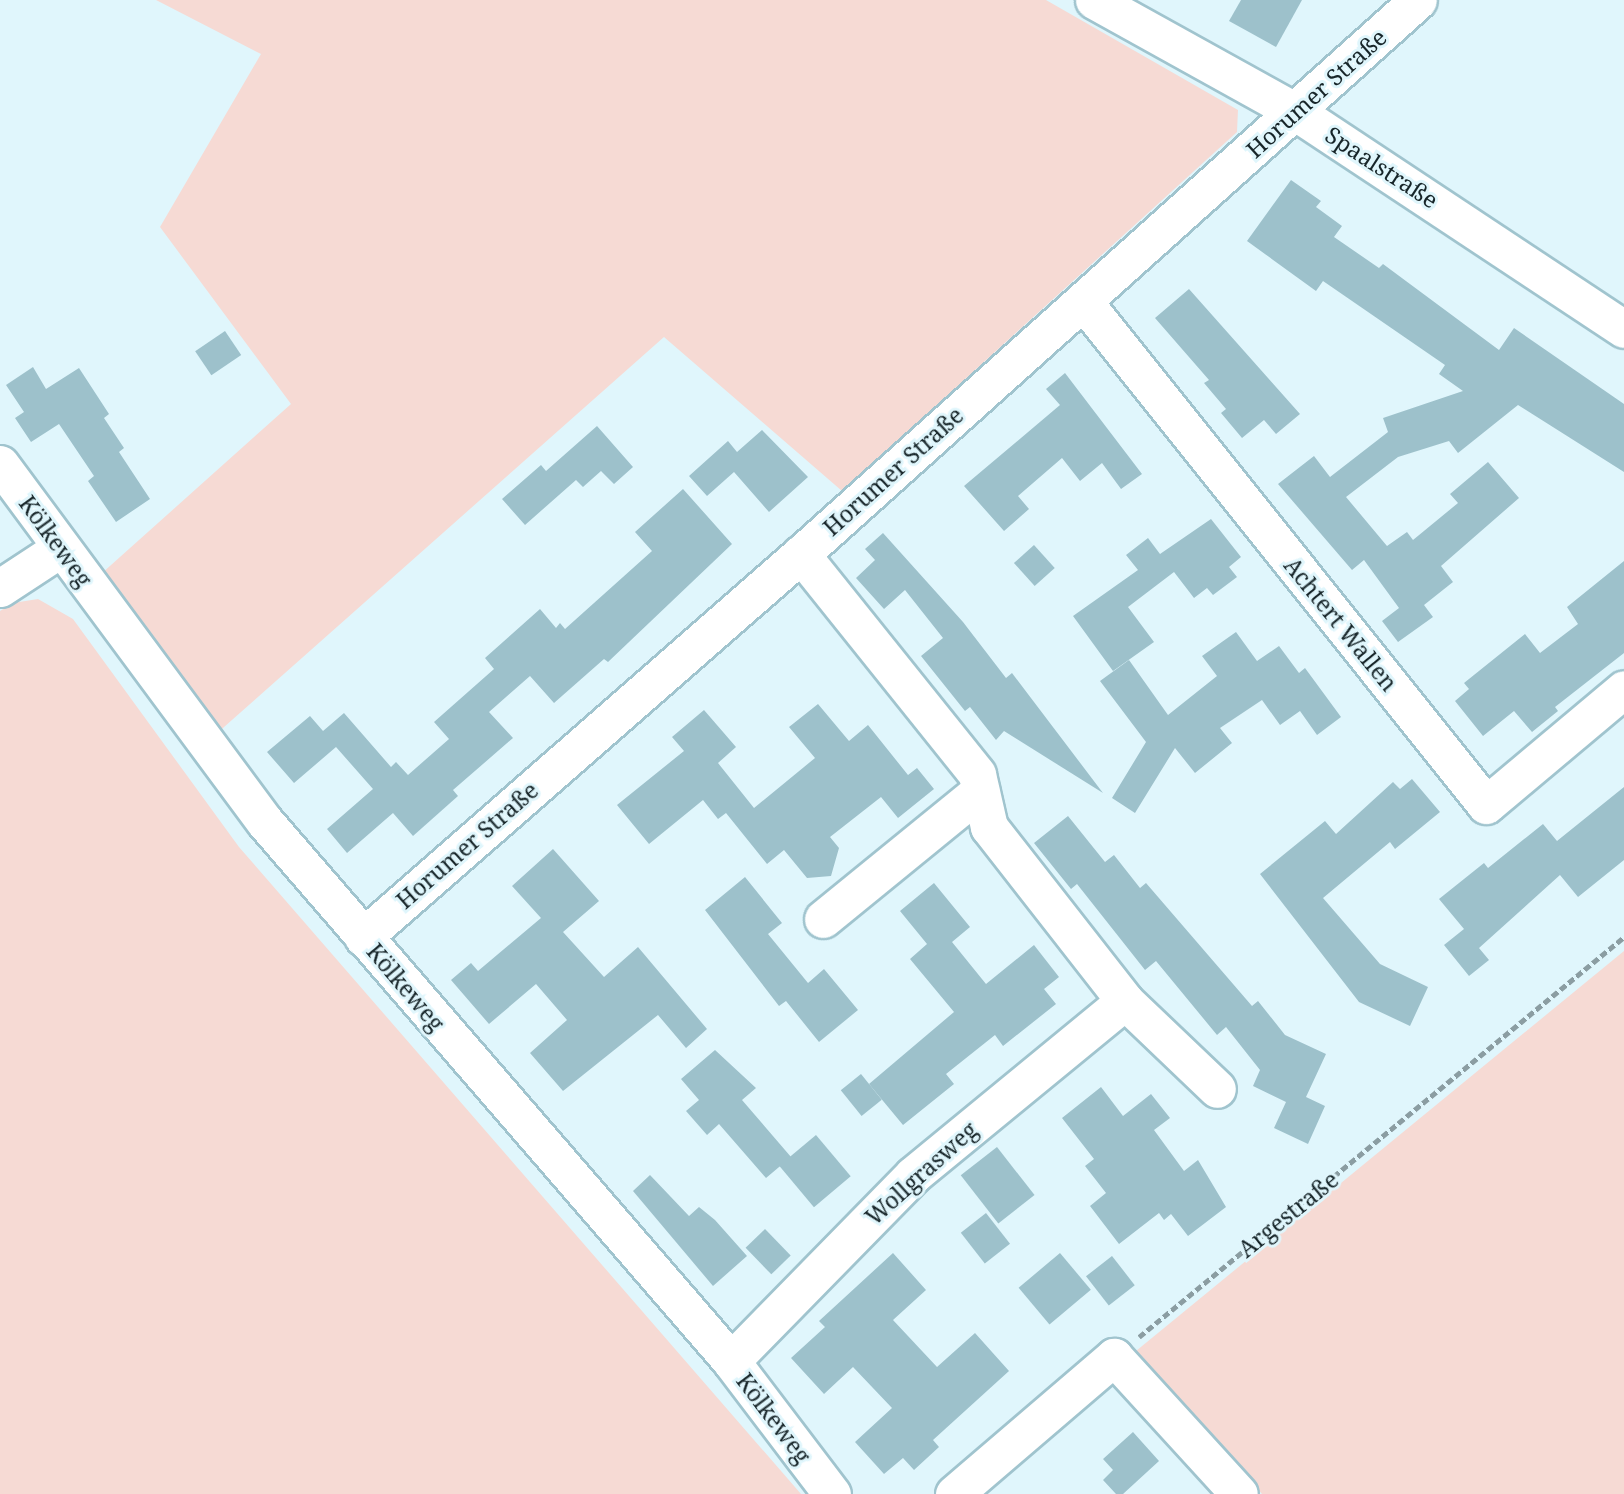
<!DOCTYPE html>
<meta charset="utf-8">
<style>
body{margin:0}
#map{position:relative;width:1624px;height:1494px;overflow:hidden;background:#e0f6fc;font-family:"Noto Serif",serif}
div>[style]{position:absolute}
.green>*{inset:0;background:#f6dad4}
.building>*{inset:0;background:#9dc1cb;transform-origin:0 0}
.path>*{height:4.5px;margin-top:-2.25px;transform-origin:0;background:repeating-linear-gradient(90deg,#8b9da2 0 7px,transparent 0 10.5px)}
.roads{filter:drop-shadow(2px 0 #a0c4ce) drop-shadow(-2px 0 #a0c4ce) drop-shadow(0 2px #a0c4ce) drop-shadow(0 -2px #a0c4ce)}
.minor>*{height:37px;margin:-18.5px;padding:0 18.5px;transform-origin:18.5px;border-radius:18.5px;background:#fff}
span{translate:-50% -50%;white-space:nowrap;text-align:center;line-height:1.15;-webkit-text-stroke:6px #e0f6fc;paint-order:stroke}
.street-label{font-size:23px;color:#172529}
</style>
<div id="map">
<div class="green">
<i style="clip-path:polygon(156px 0,1046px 0,1238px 110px,1237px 132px,842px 491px,664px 337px,215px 735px,101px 574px,291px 404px,160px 227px,261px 54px)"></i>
<i style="clip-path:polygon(38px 599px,73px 619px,239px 847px,801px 1494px,0 1494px,0 611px,13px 603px)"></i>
<i style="clip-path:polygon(1624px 951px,1624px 1494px,1262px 1494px,1136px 1351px)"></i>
</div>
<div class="building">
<i style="clip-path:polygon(1241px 0,1302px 0,1276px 47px,1229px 21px)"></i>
<i style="clip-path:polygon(1291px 180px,1321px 201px,1316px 207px,1342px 226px,1334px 237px,1379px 268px,1383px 264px,1499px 350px,1514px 328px,1624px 404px,1624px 472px,1518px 405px,1458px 453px,1449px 441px,1398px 457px,1346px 497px,1387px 546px,1407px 532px,1413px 540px,1458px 503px,1450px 494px,1488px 462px,1519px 498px,1441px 566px,1453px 582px,1424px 605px,1433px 617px,1398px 642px,1382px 621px,1399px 608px,1364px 560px,1352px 570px,1278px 484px,1314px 456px,1330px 477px,1388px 432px,1383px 418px,1463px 391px,1439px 374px,1445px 365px,1323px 281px,1316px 291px,1247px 241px)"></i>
<i style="clip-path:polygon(1189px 289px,1300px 414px,1276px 434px,1264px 420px,1242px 438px,1221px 413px,1226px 409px,1204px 383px,1209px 380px,1155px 318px)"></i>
<i style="left:225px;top:331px;width:29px;height:36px;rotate:56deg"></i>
<i style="clip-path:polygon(33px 367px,46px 389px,79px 368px,109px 414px,104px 418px,124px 448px,119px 452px,150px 499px,116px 522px,88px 481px,94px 476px,59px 424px,31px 442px,15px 418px,24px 412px,6px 385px)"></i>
<i style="clip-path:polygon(1065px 373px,1142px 474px,1121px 489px,1102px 463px,1080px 481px,1062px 458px,1018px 496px,1029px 509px,1004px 531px,964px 486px,1060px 405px,1046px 389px)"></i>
<i style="clip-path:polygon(597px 426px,633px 467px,614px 484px,601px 471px,583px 487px,576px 480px,525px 525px,502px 499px,541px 465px,546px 471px)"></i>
<i style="clip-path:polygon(762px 430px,808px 477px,769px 512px,734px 472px,707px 496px,689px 476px,728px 441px,737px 452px)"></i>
<i style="clip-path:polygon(683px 489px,732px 544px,608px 662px,604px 659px,554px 703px,530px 676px,489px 712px,513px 738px,453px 790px,458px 796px,413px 836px,393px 813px,347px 853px,327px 829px,373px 789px,336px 747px,294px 783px,267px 752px,310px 716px,323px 731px,344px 713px,391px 767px,396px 762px,408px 775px,449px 739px,434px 722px,494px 669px,485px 658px,540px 609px,556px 628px,560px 623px,565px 629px,652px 551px,635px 532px)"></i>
<i style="clip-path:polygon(1211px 519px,1241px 557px,1229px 567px,1237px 577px,1213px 595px,1207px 588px,1194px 598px,1174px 572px,1128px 607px,1154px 642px,1113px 671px,1073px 616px,1138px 570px,1126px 555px,1148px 538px,1160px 554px)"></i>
<i style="clip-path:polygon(883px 533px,963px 622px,1006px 678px,1012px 673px,1103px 793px,1004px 731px,996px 740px,970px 707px,965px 711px,921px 656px,943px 638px,905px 590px,884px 609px,856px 578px,875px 560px,865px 549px)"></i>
<i style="left:1034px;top:545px;width:31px;height:27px;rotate:48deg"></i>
<i style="clip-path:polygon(1624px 561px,1624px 653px,1555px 707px,1558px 711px,1532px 732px,1514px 711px,1483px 736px,1455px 701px,1469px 689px,1464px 683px,1525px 634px,1540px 653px,1578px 624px,1567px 607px)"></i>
<i style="clip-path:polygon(1236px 632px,1257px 661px,1279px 646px,1299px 673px,1305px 668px,1341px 717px,1317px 735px,1300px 711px,1280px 725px,1262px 700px,1220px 728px,1232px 743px,1195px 773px,1175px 748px,1135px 813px,1112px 798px,1146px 742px,1100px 681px,1129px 660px,1168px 715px,1217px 676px,1202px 656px)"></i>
<i style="clip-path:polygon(818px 704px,849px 741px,868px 725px,908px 775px,917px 768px,934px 789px,898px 818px,881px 797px,830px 837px,839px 848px,831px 876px,807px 878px,784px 850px,767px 864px,726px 813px,718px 819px,703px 800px,649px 844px,617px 805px,684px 751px,672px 737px,704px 710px,736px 747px,718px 763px,754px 808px,815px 758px,789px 727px)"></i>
<i style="clip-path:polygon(1412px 779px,1440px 812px,1395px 849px,1390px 842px,1323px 898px,1380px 964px,1428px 987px,1410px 1026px,1359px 1002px,1260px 874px,1325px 821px,1336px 834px,1393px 782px,1400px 789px)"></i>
<i style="clip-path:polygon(1624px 787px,1624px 860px,1578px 897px,1560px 875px,1479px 948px,1489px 960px,1469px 976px,1444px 945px,1464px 929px,1439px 899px,1484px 863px,1488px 868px,1543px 824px,1557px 841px)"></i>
<i style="clip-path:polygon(1068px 816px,1105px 862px,1114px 855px,1140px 888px,1146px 883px,1252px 1006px,1258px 1001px,1285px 1035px,1326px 1054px,1306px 1097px,1325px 1106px,1308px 1144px,1274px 1128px,1286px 1102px,1253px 1086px,1260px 1070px,1226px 1027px,1217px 1035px,1156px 961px,1145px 970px,1077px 884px,1071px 889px,1034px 843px)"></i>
<i style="clip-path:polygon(553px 849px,599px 901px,563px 932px,604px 977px,638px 947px,707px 1029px,686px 1048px,658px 1015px,563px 1091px,530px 1053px,567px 1020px,536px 984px,489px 1024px,451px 980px,471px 963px,478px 971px,541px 918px,512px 886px)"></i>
<i style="clip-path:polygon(745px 877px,782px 923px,768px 934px,808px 983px,824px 969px,858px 1010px,819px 1042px,786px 1001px,779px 1006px,705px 910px)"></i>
<i style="clip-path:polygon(934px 883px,970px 927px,952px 942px,986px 984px,1034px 945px,1059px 977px,1044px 989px,1056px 1004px,1003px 1046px,995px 1035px,946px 1074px,954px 1084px,903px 1125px,869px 1084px,954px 1012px,910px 959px,927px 944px,900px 911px)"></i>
<i style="clip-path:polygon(715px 1050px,756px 1088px,742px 1100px,791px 1157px,766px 1178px,719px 1124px,707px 1135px,686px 1111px,699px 1100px,681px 1079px)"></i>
<i style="left:861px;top:1074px;width:33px;height:26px;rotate:51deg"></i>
<i style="clip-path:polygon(1101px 1087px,1123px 1116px,1151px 1094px,1170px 1118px,1154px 1130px,1184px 1171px,1198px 1160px,1226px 1207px,1188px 1236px,1171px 1214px,1164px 1220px,1159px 1213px,1119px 1244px,1090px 1206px,1106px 1193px,1085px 1166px,1094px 1159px,1062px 1118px)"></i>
<i style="left:816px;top:1135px;width:54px;height:48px;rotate:50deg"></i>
<i style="left:997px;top:1147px;width:61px;height:46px;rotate:52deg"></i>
<i style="clip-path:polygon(650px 1175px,689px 1216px,699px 1207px,715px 1220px,747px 1256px,713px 1286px,633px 1191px)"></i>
<i style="left:986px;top:1213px;width:39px;height:32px;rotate:52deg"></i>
<i style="left:765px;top:1229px;width:37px;height:27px;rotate:46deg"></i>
<i style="clip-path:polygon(893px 1253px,926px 1290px,893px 1320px,937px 1367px,975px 1333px,1009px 1371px,933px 1440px,939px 1447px,914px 1470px,903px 1458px,884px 1474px,855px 1442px,892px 1408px,853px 1367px,824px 1394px,791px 1358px,825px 1327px,819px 1321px)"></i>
<i style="left:1060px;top:1253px;width:48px;height:54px;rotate:50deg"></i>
<i style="left:1112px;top:1256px;width:37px;height:33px;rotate:52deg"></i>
<i style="clip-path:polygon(1133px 1432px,1159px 1461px,1123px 1494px,1116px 1494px,1103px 1480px,1113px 1470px,1103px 1459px)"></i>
</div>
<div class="path">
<i style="left:1139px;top:1337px;width:629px;rotate:-39.51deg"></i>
</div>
<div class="roads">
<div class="minor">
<i style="left:1094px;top:0;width:231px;rotate:29deg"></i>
<i style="left:1296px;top:112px;width:393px;rotate:33.5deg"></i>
<i style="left:1083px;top:301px;width:645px;rotate:51.35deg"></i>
<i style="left:1486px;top:805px;width:180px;rotate:-40deg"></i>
<i style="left:0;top:464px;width:445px;rotate:53.5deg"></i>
<i style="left:265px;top:822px;width:713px;rotate:49.15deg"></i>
<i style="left:731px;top:1361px;width:167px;rotate:52.8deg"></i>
<i style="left:0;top:588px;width:73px;rotate:-33.3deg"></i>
<i style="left:823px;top:919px;width:203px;rotate:-39.2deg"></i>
<i style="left:363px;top:937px;width:582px;rotate:-41.17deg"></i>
<i style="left:801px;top:554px;width:829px;rotate:-41.92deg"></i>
<i style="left:1125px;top:1001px;width:127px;rotate:43.7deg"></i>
<i style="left:731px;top:1361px;width:260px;rotate:-45.6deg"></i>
<i style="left:913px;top:1175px;width:274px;rotate:-39.4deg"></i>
<i style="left:1125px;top:1001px;width:221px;rotate:-128deg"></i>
<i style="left:989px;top:827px;width:54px;rotate:-102.8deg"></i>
<i style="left:977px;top:774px;width:282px;rotate:-128.7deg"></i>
<i style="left:954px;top:1494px;width:211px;rotate:-40.6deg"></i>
<i style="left:1114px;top:1357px;width:185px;rotate:47.6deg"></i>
</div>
</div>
<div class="street-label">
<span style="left:1316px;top:93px;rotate:-42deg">Horumer Straße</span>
<span style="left:1382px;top:167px;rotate:33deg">Spaalstraße</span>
<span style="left:893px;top:471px;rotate:-42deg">Horumer Straße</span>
<span style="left:56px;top:541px;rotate:54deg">Kölkeweg</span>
<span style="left:1341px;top:624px;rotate:51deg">Achtert Wallen</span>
<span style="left:467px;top:845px;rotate:-41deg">Horumer Straße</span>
<span style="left:406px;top:987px;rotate:50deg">Kölkeweg</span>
<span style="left:921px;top:1173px;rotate:-42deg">Wollgrasweg</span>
<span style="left:1288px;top:1214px;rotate:-39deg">Argestraße</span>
<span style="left:774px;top:1418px;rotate:53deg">Kölkeweg</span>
</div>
</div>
